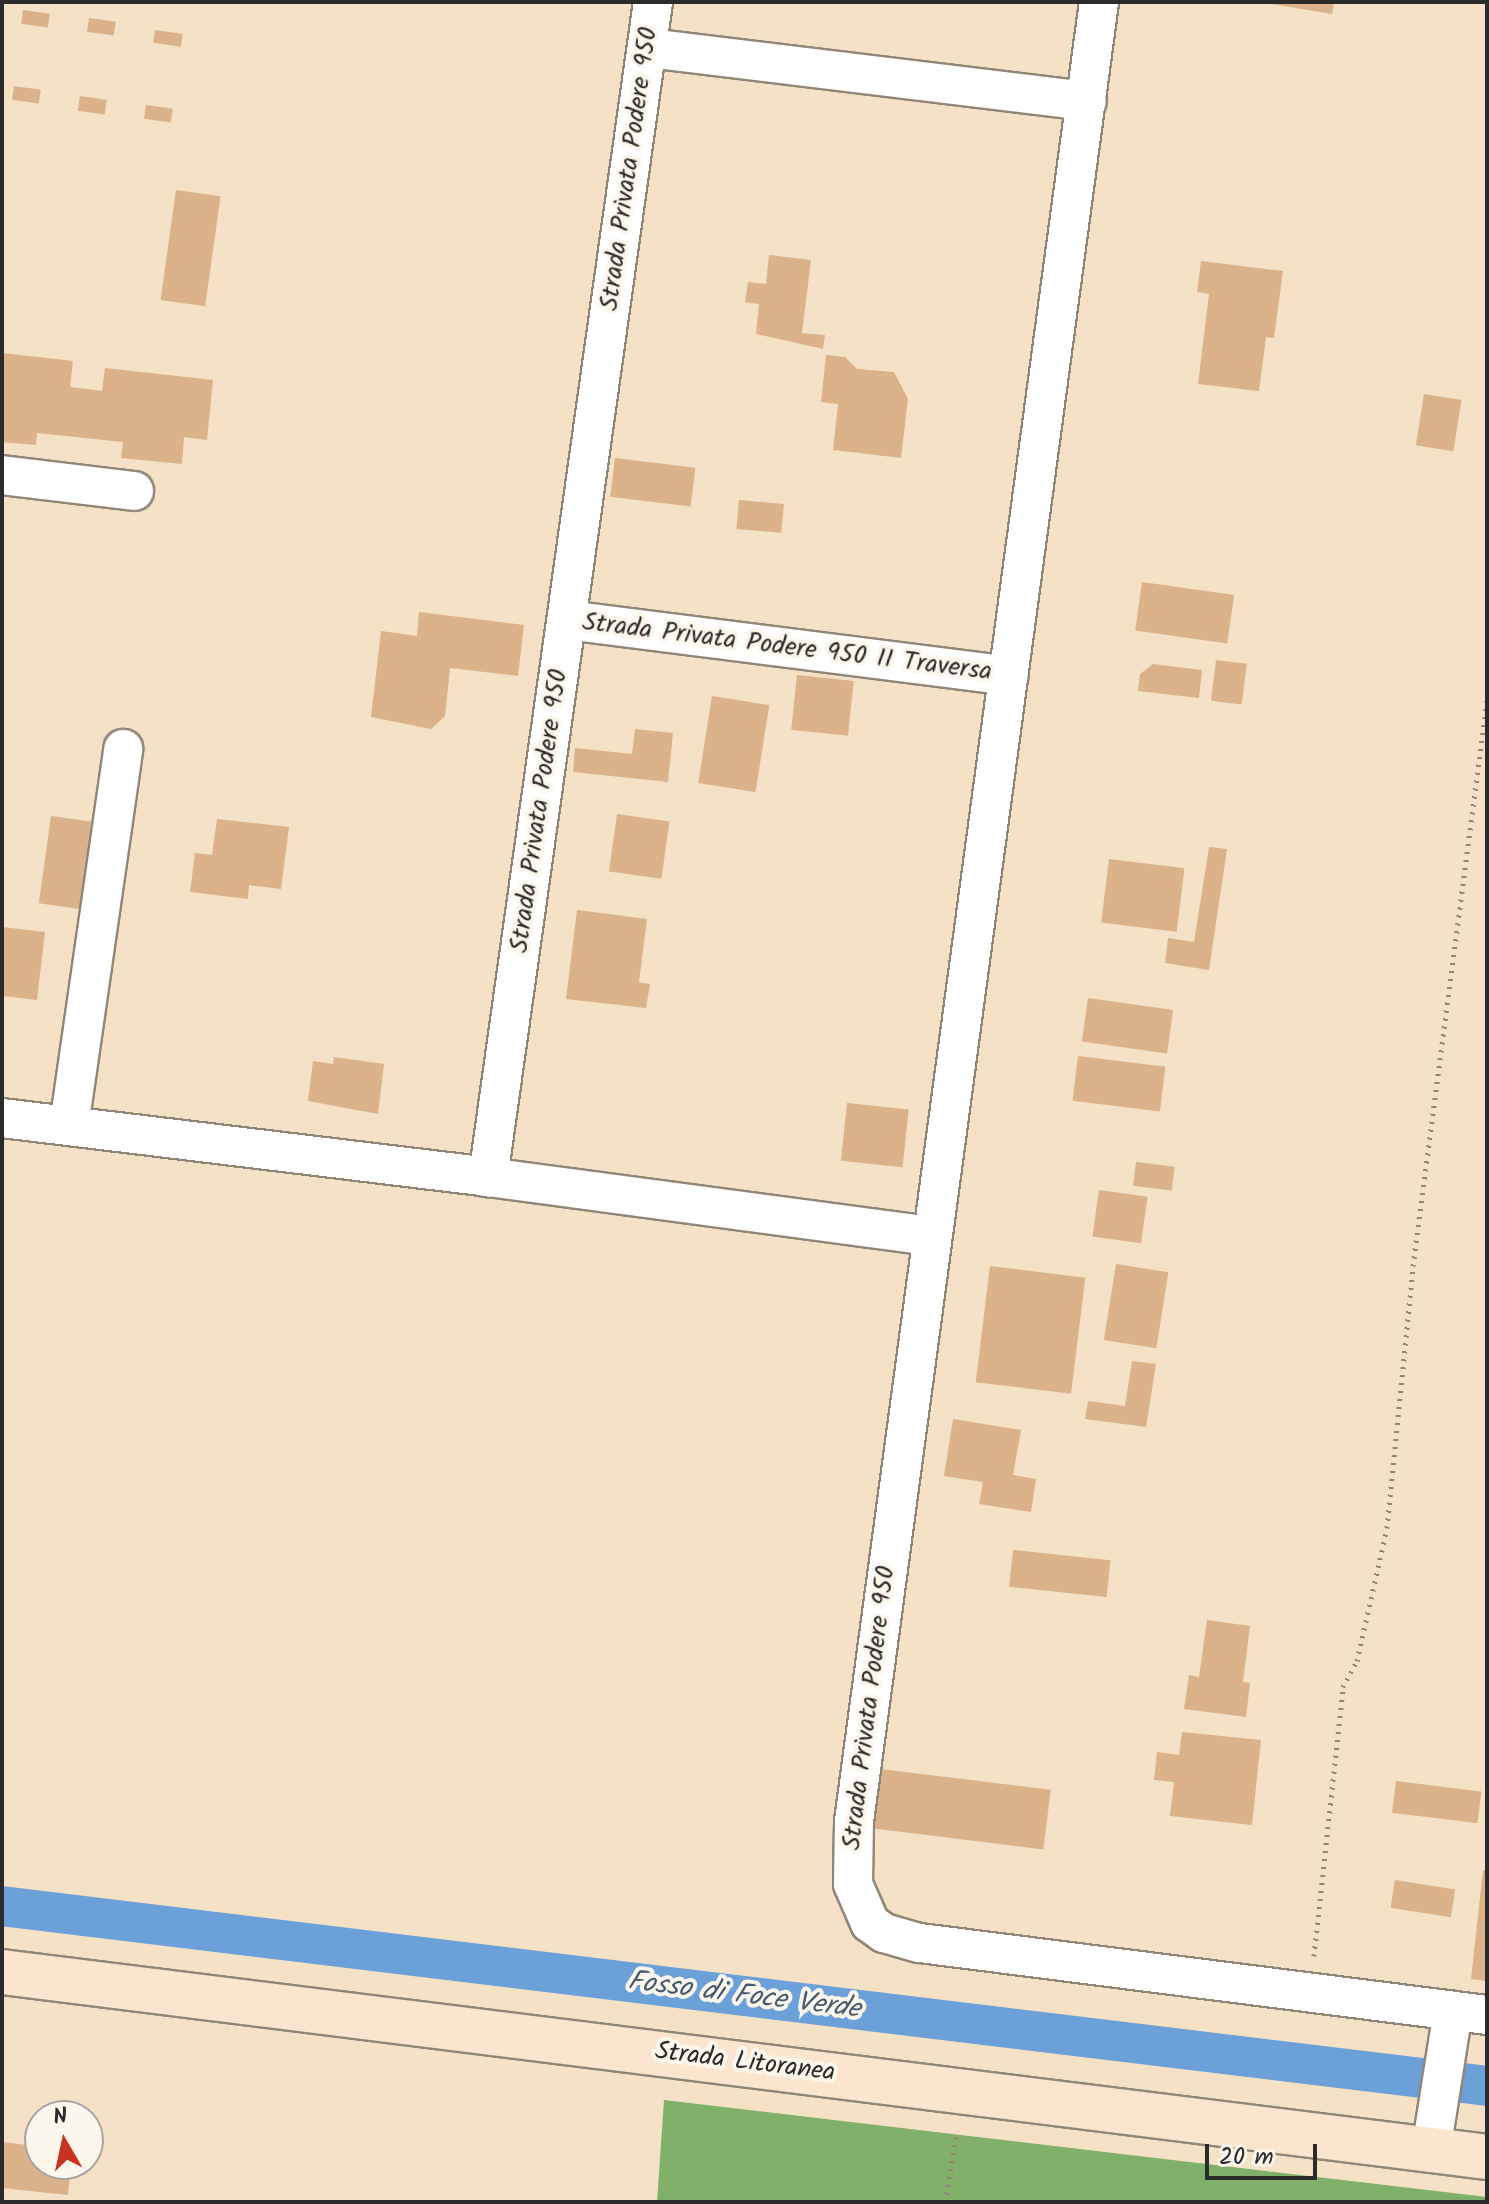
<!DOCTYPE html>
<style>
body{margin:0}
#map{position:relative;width:1489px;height:2204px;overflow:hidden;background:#f4e1c6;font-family:Kalam,sans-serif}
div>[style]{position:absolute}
.forest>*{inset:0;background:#80b069}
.canal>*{height:40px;margin:-20px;padding:0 20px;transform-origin:20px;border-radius:20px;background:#6ca0d8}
.building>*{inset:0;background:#dbb28a;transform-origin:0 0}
.path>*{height:5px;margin-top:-2.5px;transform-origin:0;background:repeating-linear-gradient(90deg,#908678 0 2px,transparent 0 8px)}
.roads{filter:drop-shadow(2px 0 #908678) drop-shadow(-2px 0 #908678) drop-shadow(0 2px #908678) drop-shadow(0 -2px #908678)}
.minor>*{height:38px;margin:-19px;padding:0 19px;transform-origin:19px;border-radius:19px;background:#fff}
.secondary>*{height:44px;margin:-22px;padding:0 22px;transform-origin:22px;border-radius:22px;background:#fbe5cf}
span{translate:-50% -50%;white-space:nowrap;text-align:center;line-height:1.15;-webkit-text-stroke:8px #fbf7ec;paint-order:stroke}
.street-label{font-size:26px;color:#2b2b2b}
.water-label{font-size:28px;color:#455a70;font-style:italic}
.frame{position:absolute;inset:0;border:4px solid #2b2b2b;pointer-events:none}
.north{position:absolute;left:24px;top:2100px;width:80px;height:80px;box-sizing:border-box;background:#fbf7ec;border:2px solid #a8a59f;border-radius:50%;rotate:351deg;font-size:22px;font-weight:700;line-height:32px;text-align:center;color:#2b2b2b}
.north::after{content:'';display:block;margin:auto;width:28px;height:36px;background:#c8321e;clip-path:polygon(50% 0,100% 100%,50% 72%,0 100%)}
.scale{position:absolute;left:1205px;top:2144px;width:112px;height:36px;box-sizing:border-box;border:4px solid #2b2b2b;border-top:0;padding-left:10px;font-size:24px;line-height:28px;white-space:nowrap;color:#2b2b2b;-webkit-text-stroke:6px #fbf7ec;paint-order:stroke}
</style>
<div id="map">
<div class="forest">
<i style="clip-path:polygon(664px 2100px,1487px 2197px,1487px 2202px,657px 2202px)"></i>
</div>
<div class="canal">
<i style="left:2px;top:1906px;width:1496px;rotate:6.91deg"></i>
</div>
<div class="building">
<i style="clip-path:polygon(1259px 2px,1334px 2px,1332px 14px)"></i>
<i style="left:23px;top:10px;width:27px;height:14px;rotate:8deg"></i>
<i style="left:89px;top:18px;width:27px;height:14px;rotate:8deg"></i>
<i style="left:155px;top:30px;width:28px;height:13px;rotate:8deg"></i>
<i style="left:14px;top:86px;width:27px;height:14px;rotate:8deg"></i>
<i style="left:80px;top:96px;width:27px;height:15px;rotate:8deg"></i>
<i style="left:146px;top:105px;width:27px;height:14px;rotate:8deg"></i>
<i style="left:176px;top:190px;width:45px;height:111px;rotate:8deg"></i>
<i style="clip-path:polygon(769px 255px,811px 260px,802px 333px,825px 335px,823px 349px,756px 334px,759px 304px,745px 302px,748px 282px,766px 284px)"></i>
<i style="clip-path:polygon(1201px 261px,1283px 271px,1274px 338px,1266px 337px,1259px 391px,1198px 384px,1209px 294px,1197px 292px)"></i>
<i style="clip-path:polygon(2px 353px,73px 361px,70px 387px,102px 391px,105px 368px,213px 380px,207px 440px,184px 437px,182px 464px,121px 458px,123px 442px,37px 433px,36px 445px,2px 442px)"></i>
<i style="clip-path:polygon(826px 355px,845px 357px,857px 369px,894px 372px,908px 399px,901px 458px,833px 450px,838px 404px,821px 402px)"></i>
<i style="left:1424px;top:394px;width:38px;height:52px;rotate:9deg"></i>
<i style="left:615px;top:458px;width:81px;height:39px;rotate:7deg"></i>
<i style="left:739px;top:500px;width:45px;height:29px;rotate:5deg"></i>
<i style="left:1142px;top:582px;width:93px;height:49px;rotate:8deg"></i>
<i style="clip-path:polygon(419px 612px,524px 625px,518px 676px,450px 668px,445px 716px,431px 729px,371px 717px,381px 631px,417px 636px)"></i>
<i style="left:1216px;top:660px;width:31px;height:41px;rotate:7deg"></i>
<i style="clip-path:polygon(1153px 664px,1202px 670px,1199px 698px,1138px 691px,1140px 674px)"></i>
<i style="left:797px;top:675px;width:57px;height:55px;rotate:6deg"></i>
<i style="left:712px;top:696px;width:58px;height:88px;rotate:9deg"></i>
<i style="clip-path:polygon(635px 729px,673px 733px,668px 782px,573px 772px,575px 748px,632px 754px)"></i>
<i style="left:617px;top:814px;width:53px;height:58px;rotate:8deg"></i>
<i style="left:51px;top:816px;width:45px;height:88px;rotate:8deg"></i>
<i style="clip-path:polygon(217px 819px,289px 827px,281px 889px,249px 885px,248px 899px,190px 892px,195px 853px,212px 855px)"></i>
<i style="clip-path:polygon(1209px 847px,1227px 849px,1209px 970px,1165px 963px,1168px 938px,1194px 942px)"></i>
<i style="left:1109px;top:859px;width:76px;height:64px;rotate:7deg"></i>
<i style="clip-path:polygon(577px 910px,647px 919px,639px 982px,650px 984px,646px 1008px,566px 999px)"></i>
<i style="clip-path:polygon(2px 927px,45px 932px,37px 1000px,2px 996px)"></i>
<i style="left:1088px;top:998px;width:86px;height:44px;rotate:8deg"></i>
<i style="left:1078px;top:1056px;width:88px;height:45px;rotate:7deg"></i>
<i style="clip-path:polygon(334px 1057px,384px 1064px,378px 1114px,308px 1101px,313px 1061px,333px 1064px)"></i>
<i style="left:847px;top:1103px;width:62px;height:58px;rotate:6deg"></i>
<i style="left:1136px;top:1162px;width:39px;height:24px;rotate:7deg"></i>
<i style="left:1099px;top:1190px;width:49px;height:47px;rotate:8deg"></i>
<i style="left:1116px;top:1264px;width:53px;height:77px;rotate:9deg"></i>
<i style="left:990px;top:1266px;width:96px;height:117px;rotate:7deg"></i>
<i style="clip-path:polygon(1132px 1361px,1156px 1364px,1146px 1427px,1085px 1419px,1088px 1401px,1125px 1406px)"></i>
<i style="clip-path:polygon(953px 1419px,1021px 1430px,1013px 1475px,1036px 1479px,1031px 1512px,979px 1504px,983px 1482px,944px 1476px)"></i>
<i style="left:1013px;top:1550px;width:98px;height:37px;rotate:6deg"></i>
<i style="clip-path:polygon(1207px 1620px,1250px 1626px,1243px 1682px,1250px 1683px,1246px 1717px,1184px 1709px,1189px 1675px,1199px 1677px)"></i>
<i style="clip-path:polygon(1182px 1732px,1261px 1740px,1252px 1825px,1170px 1816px,1174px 1782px,1154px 1780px,1157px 1752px,1179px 1755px)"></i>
<i style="left:881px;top:1769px;width:171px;height:60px;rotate:7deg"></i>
<i style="left:1396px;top:1781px;width:86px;height:32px;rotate:7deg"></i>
<i style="clip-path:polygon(1483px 1870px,1487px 1871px,1487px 1981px,1471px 1979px)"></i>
<i style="left:1395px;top:1880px;width:61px;height:28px;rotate:9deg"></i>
<i style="clip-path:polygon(38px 2125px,40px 2164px,71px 2164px,68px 2195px,2px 2188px,2px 2142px,36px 2146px)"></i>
</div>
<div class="path">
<i style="left:1314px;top:1956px;width:271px;rotate:-83.8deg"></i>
<i style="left:1343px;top:1687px;width:30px;rotate:-62deg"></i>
<i style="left:1357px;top:1661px;width:136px;rotate:-77.3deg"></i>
<i style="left:1387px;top:1528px;width:263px;rotate:-84.3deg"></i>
<i style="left:1413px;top:1266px;width:570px;rotate:-82.54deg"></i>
<i style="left:945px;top:2202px;width:72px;rotate:-80.4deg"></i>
</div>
<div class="roads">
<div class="minor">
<i style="left:653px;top:2px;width:1187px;rotate:97.99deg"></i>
<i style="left:488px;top:1177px;width:447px;rotate:7.6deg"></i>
<i style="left:1099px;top:2px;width:1835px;rotate:97.67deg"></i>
<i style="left:854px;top:1821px;width:63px;rotate:90.9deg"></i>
<i style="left:853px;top:1884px;width:43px;rotate:66.4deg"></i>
<i style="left:870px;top:1923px;width:17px;rotate:36deg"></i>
<i style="left:884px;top:1933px;width:37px;rotate:16deg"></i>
<i style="left:920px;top:1943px;width:572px;rotate:7.24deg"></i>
<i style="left:648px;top:48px;width:442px;rotate:6.9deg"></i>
<i style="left:2px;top:475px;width:133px;rotate:6.9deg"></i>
<i style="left:567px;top:620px;width:445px;rotate:7.2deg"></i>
<i style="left:2px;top:1118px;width:490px;rotate:6.9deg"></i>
<i style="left:69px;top:1126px;width:381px;rotate:-81.8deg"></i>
<i style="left:1431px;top:2150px;width:141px;rotate:-81deg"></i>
</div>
<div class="secondary">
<i style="left:2px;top:1972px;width:1496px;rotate:7.1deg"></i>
</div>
</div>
<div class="street-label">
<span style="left:630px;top:169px;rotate:-82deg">Strada Privata Podere 950</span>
<span style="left:787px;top:648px;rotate:7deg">Strada Privata Podere 950 II Traversa</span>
<span style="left:540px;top:811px;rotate:-82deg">Strada Privata Podere 950</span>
<span style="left:870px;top:1708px;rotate:-83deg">Strada Privata Podere 950</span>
<span style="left:745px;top:2063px;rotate:7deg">Strada Litoranea</span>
</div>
<div class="water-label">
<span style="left:744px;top:1996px;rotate:7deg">Fosso di Foce Verde</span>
</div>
<div class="frame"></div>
<div class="north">N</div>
<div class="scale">20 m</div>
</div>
